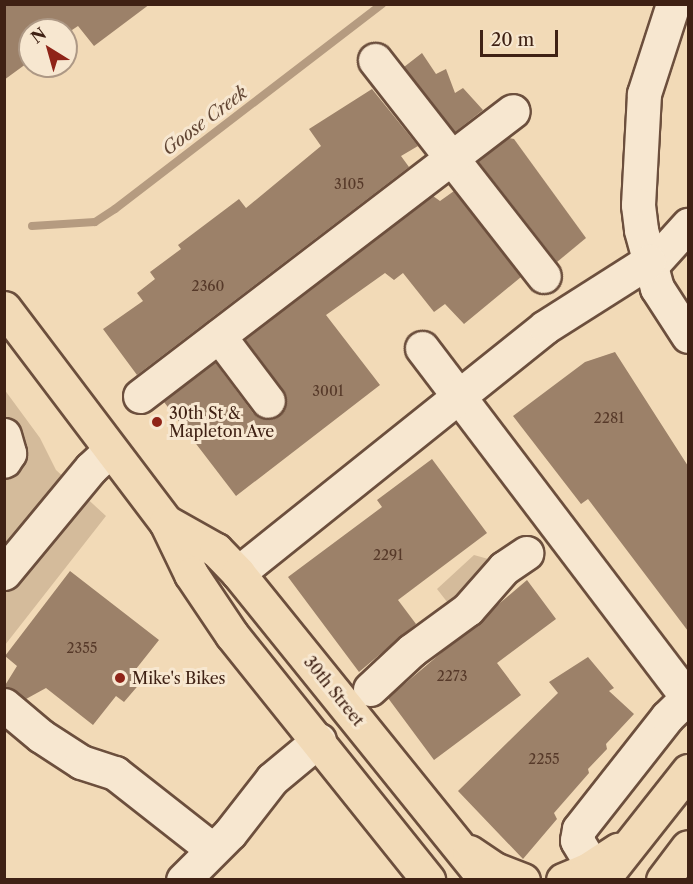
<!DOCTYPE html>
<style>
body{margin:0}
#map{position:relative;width:693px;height:884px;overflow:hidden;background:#f2dab7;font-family:"Libre Caslon Text",serif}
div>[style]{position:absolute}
.green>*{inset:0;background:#d4bb9b}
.stream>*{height:8px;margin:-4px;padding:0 4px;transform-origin:4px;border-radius:4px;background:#b59b80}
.building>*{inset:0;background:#9c8169}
.roads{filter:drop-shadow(2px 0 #6c4f3d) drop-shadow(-2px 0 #6c4f3d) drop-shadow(0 2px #6c4f3d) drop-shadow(0 -2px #6c4f3d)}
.minor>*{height:33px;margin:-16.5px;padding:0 16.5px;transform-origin:16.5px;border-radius:16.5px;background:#f7e7d0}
.major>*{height:33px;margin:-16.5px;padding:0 16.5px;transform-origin:16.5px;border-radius:16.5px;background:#f2dab7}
.dots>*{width:16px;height:16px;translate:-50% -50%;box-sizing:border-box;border:3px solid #f7e7d0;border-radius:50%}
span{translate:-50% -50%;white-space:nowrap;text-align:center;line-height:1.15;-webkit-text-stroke:6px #f7e7d0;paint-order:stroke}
.number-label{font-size:14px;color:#563929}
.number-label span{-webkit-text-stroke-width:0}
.poi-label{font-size:16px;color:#3f2114}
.left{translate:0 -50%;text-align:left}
.street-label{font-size:16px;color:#3f2114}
.water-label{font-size:18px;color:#624634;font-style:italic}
.frame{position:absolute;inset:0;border:6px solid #3f2114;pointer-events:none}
.north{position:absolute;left:18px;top:18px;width:60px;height:60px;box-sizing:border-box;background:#f7e7d0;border:2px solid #ad9885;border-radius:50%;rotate:323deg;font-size:16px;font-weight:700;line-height:24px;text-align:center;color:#3f2114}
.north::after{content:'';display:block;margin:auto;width:21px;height:27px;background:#8f2418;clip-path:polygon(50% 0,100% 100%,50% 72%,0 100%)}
.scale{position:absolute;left:480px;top:30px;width:78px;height:27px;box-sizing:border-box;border:3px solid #3f2114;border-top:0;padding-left:8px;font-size:18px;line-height:21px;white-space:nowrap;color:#3f2114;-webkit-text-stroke:4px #f7e7d0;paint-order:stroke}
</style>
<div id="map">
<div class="green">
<i style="clip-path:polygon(4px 389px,40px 438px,56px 470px,106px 516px,5px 645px)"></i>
<i style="clip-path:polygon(474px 555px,499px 562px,455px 612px,437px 589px)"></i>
</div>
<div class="stream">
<i style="left:32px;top:226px;width:63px;rotate:-3.6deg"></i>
<i style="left:95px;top:222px;width:24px;rotate:-33deg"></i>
<i style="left:115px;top:209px;width:337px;rotate:-37.5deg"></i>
</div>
<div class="building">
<i style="clip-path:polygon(4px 4px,150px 4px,94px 46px,78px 26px,66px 34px,66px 30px,30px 30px,30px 61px,4px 80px)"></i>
<i style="clip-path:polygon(422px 53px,436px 74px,446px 69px,455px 93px,463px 88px,483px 110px,455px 132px,404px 67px)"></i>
<i style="clip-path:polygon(372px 89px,418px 146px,401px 156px,409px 167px,137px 375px,103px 329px,143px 301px,137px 293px,155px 279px,150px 272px,181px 249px,178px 245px,239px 199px,246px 208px,321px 146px,309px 129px)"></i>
<i style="clip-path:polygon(509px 138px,514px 139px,586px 238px,557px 262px,478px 161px)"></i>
<i style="clip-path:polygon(454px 191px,521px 277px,464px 324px,445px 304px,434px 312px,403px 273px,394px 280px,385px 273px,326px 315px,380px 385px,236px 496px,164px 402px,215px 362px,253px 413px,261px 418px,279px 416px,285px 408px,283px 390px,245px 339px,433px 196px,440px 201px)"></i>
<i style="clip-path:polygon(615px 352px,688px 466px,688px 631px,588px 499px,581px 504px,513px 416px,585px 362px)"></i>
<i style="clip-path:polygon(432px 459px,487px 533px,398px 600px,416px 624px,359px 672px,288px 577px,382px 507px,377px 500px)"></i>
<i style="clip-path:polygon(70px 571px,159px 640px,136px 669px,145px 676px,136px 688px,124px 702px,116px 696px,93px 725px,46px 688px,26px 699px,4px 687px,17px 666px,5px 656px)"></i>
<i style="clip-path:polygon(527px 580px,556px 619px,497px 663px,521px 695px,434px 760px,388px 698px)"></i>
<i style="clip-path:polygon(588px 657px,614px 688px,609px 691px,634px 714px,606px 744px,607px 749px,588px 769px,589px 773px,554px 813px,557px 819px,523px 859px,458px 791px,558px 693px,549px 682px)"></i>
</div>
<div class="roads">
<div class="minor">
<i style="left:673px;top:4px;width:95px;rotate:107.9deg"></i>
<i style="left:644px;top:94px;width:111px;rotate:93.1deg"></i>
<i style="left:638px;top:205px;width:25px;rotate:83deg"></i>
<i style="left:641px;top:230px;width:60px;rotate:74.6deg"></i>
<i style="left:657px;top:288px;width:57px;rotate:57.1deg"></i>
<i style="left:375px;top:60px;width:274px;rotate:52deg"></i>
<i style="left:650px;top:267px;width:57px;rotate:-47.9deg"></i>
<i style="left:219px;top:336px;width:81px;rotate:53deg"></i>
<i style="left:422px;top:348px;width:440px;rotate:52.8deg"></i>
<i style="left:140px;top:396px;width:469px;rotate:-37.4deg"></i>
<i style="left:4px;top:435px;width:19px;rotate:74deg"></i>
<i style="left:9px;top:453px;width:9px;rotate:122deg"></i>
<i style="left:4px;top:573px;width:136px;rotate:-50.4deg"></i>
<i style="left:91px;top:468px;width:26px;rotate:-43deg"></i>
<i style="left:238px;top:573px;width:393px;rotate:-38.7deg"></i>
<i style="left:545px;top:327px;width:123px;rotate:-32.4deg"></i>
<i style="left:370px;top:689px;width:57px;rotate:-42.9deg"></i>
<i style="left:412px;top:650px;width:69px;rotate:-36.2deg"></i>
<i style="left:468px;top:609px;width:55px;rotate:-48.7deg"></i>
<i style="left:504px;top:568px;width:27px;rotate:-34deg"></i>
<i style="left:4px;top:705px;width:48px;rotate:40deg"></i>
<i style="left:41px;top:736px;width:48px;rotate:33deg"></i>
<i style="left:81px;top:762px;width:36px;rotate:18deg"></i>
<i style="left:115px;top:773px;width:123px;rotate:38.1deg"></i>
<i style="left:593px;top:867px;width:31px;rotate:-121deg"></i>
<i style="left:577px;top:840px;width:11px;rotate:-80deg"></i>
<i style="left:579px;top:829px;width:142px;rotate:-51.8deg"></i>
<i style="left:667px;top:717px;width:29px;rotate:-44deg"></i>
<i style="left:183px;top:880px;width:66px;rotate:-45deg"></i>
<i style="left:230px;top:833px;width:68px;rotate:-52.1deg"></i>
<i style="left:272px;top:779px;width:61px;rotate:-39.7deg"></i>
</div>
<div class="major">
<i style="left:4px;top:308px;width:268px;rotate:52.9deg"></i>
<i style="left:166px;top:522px;width:58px;rotate:64.3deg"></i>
<i style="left:191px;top:574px;width:73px;rotate:56.1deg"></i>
<i style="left:232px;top:635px;width:314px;rotate:51.3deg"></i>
<i style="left:166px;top:522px;width:57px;rotate:29.2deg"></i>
<i style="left:216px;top:550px;width:32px;rotate:46deg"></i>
<i style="left:238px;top:573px;width:395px;rotate:51.1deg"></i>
<i style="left:469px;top:852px;width:30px;rotate:34deg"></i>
<i style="left:494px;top:869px;width:31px;rotate:21deg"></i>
<i style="left:563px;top:880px;width:26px;rotate:-23deg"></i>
<i style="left:587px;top:870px;width:37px;rotate:-33deg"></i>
<i style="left:602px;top:880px;width:139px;rotate:-51.7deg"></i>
<i style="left:663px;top:880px;width:41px;rotate:-52.9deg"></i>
</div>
</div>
<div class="dots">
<i style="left:157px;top:422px;background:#8f2418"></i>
<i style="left:120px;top:678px;background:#8f2418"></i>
</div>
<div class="number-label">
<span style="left:349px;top:184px">3105</span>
<span style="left:208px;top:286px">2360</span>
<span style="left:328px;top:391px">3001</span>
<span style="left:609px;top:418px">2281</span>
<span style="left:388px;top:555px">2291</span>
<span style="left:82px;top:648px">2355</span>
<span style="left:452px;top:676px">2273</span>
<span style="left:544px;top:759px">2255</span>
</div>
<div class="poi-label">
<span class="left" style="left:169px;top:422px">30th St &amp;<br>Mapleton Ave</span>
<span class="left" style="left:132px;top:678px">Mike's Bikes</span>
</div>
<div class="street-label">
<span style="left:334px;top:691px;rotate:51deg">30th Street</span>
</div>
<div class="water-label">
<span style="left:205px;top:121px;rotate:-37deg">Goose Creek</span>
</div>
<div class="frame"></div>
<div class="north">N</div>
<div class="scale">20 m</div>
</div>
